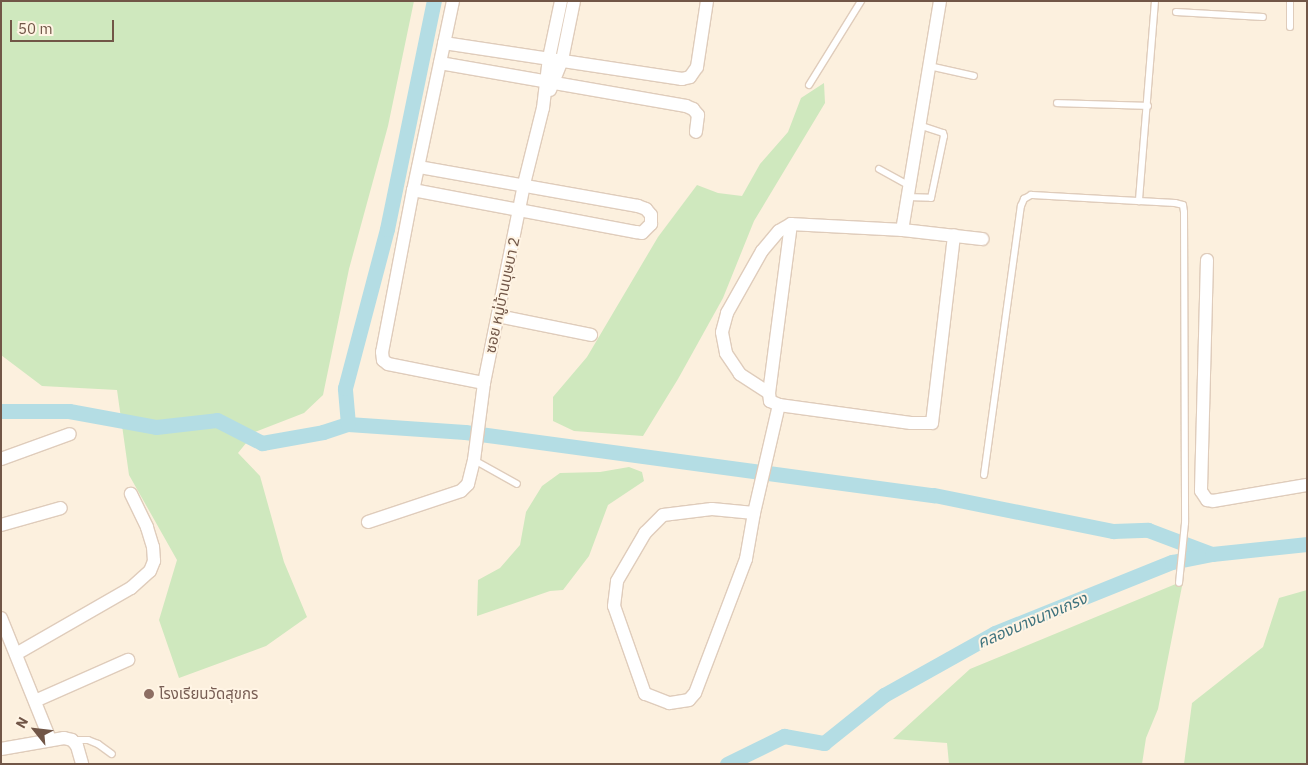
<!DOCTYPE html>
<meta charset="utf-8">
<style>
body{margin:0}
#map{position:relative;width:1308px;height:765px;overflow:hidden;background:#fcf0de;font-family:"IBM Plex Sans","Noto Sans Thai",sans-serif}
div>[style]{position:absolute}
.green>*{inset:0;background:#cfe8be}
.canal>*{height:15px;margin:-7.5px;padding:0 7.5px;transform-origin:7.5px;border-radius:7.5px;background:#b4dde4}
.roads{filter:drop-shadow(1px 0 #dfccbb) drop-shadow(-1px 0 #dfccbb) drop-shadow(0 1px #dfccbb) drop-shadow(0 -1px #dfccbb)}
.lane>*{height:6px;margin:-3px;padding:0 3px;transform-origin:3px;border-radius:3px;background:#fff}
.street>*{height:12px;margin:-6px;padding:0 6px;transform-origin:6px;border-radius:6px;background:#fff}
.dots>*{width:14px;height:14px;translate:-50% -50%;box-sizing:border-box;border:2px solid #fff4e4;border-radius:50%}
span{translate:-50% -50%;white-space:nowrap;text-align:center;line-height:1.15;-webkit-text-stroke:4px #fff4e4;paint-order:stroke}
.street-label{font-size:15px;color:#715647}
.education-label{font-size:15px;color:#785e54}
.left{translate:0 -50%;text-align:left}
.water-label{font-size:16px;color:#3f737e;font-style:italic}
.frame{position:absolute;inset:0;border:2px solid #715647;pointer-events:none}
.north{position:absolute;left:10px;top:705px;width:50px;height:50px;-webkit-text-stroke:4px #fff4e4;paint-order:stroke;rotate:299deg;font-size:14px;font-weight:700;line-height:20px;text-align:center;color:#715647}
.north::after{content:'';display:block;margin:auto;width:18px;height:22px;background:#715647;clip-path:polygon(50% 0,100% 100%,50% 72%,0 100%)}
.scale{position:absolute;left:10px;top:20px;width:104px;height:22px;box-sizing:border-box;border:2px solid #715647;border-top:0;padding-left:6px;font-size:15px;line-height:18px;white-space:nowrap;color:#715647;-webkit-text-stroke:4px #fff4e4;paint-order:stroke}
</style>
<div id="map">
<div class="green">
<i style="clip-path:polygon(1px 1px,414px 1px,388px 126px,349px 269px,323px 395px,304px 413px,255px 432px,238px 453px,260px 476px,284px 562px,307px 617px,266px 646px,179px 678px,159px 620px,177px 560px,129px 475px,117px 390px,42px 386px,1px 355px)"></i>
<i style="clip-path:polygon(824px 83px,825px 103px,754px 221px,723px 298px,678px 379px,643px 436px,574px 431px,553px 421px,553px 397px,587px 357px,658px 237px,697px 185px,718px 193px,742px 196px,760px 164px,788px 132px,801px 98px)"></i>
<i style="clip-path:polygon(629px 467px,642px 472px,644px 481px,608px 505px,589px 556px,563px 590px,550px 591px,477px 616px,478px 580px,500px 568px,520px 545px,526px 512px,542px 486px,560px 473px,600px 472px)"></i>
<i style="clip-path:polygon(1183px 581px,1158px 709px,1146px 738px,1142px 764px,949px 764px,947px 743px,893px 739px,970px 669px)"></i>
<i style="clip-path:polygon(1307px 590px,1307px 764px,1184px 764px,1192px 703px,1263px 647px,1279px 598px)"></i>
</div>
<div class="canal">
<i style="left:1px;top:411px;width:68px"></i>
<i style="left:69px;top:411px;width:88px;rotate:10.4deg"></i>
<i style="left:156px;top:427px;width:61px;rotate:-6.5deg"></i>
<i style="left:217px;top:420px;width:51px;rotate:27.1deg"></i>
<i style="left:262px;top:443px;width:62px;rotate:-10.2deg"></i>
<i style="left:323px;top:432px;width:26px;rotate:-18deg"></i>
<i style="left:348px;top:424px;width:117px;rotate:3.9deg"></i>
<i style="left:465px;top:432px;width:473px;rotate:7.7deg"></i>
<i style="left:934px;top:495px;width:183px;rotate:11.4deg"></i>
<i style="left:1113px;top:531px;width:35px;rotate:-2deg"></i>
<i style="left:1148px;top:530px;width:68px;rotate:20.6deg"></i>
<i style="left:348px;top:424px;width:36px;rotate:-95deg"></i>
<i style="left:345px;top:388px;width:164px;rotate:-75.2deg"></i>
<i style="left:387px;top:229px;width:233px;rotate:-78.4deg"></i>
<i style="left:727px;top:764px;width:64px;rotate:-26.2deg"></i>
<i style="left:784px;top:736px;width:41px;rotate:9.9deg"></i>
<i style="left:824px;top:743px;width:77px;rotate:-38.7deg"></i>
<i style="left:884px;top:695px;width:127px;rotate:-29.2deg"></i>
<i style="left:995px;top:633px;width:191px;rotate:-21.9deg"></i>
<i style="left:1172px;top:562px;width:41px;rotate:-11.3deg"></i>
<i style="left:1212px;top:554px;width:96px;rotate:-6deg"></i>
</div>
<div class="roads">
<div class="lane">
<i style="left:1155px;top:1px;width:201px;rotate:94.6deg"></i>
<i style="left:1139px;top:201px;width:36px;rotate:3deg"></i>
<i style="left:1175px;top:203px;width:8px;rotate:14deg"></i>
<i style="left:1183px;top:205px;width:7px;rotate:82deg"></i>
<i style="left:1184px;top:212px;width:311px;rotate:89.8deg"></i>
<i style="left:1185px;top:523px;width:60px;rotate:95.7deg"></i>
<i style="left:1290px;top:1px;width:26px;rotate:90deg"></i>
<i style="left:1176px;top:12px;width:87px;rotate:3.3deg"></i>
<i style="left:929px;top:66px;width:46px;rotate:12.5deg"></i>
<i style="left:809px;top:85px;width:99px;rotate:-58.2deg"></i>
<i style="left:1057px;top:103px;width:91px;rotate:1.9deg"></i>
<i style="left:879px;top:169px;width:33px;rotate:29deg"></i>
<i style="left:907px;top:197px;width:24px;rotate:2deg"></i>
<i style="left:931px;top:198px;width:63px;rotate:-78.2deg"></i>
<i style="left:944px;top:136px;width:3px;rotate:-108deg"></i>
<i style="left:943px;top:133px;width:26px;rotate:-162deg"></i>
<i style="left:474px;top:460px;width:49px;rotate:29.2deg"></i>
<i style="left:984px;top:475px;width:272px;rotate:-82.2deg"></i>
<i style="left:1021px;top:206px;width:8px;rotate:-67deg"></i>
<i style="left:1024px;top:199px;width:8px;rotate:-30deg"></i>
<i style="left:1031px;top:195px;width:108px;rotate:3.2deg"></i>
<i style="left:72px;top:740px;width:16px"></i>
<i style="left:88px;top:740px;width:11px;rotate:22deg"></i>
<i style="left:98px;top:744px;width:17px;rotate:36deg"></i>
</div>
<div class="street">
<i style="left:453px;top:1px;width:193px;rotate:101.9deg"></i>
<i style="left:413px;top:190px;width:165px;rotate:100.8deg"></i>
<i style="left:382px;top:352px;width:8px;rotate:83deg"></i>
<i style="left:383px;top:360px;width:6px;rotate:39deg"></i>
<i style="left:388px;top:364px;width:98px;rotate:11.2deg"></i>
<i style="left:940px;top:1px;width:232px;rotate:99.4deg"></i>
<i style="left:902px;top:230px;width:111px;rotate:-176.9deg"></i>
<i style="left:791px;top:224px;width:170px;rotate:97.4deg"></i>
<i style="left:769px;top:393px;width:8px;rotate:83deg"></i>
<i style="left:770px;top:401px;width:10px;rotate:24deg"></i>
<i style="left:779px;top:405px;width:133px;rotate:7.8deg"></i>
<i style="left:911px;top:423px;width:21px"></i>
<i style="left:932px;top:423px;width:189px;rotate:-83.3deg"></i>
<i style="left:444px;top:43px;width:241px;rotate:8.6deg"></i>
<i style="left:682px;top:79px;width:8px;rotate:-14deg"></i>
<i style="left:690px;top:77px;width:12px;rotate:-55deg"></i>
<i style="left:697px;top:67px;width:67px;rotate:-81.4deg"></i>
<i style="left:440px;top:63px;width:250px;rotate:9.9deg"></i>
<i style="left:686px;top:106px;width:8px;rotate:23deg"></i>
<i style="left:693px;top:109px;width:8px;rotate:50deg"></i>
<i style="left:698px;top:115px;width:17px;rotate:97deg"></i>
<i style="left:550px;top:90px;width:32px;rotate:-68deg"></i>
<i style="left:562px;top:60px;width:60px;rotate:-78.5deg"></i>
<i style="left:413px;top:190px;width:227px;rotate:10.7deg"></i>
<i style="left:636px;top:232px;width:6px;rotate:9deg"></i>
<i style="left:642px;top:233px;width:13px;rotate:-45deg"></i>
<i style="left:651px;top:224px;width:9px;rotate:-90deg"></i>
<i style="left:651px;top:215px;width:8px;rotate:-130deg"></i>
<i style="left:646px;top:209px;width:9px;rotate:-159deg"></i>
<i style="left:638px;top:206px;width:223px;rotate:-169.9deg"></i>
<i style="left:902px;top:230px;width:81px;rotate:6.4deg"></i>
<i style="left:1207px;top:260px;width:231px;rotate:91.5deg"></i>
<i style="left:1201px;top:491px;width:11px;rotate:56deg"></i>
<i style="left:1207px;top:500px;width:6px;rotate:9deg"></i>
<i style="left:1213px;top:501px;width:95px;rotate:-9.7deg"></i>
<i style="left:498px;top:316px;width:95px;rotate:11.5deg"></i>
<i style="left:769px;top:393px;width:35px;rotate:-147deg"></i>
<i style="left:740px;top:374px;width:25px;rotate:-124deg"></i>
<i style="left:726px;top:353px;width:21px;rotate:-101deg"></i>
<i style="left:722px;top:332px;width:20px;rotate:-75deg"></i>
<i style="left:727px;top:313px;width:71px;rotate:-60.6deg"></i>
<i style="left:762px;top:251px;width:26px;rotate:-50deg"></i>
<i style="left:779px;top:231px;width:14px;rotate:-30deg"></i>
<i style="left:1px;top:459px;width:73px;rotate:-19.9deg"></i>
<i style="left:754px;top:513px;width:47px;rotate:99.9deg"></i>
<i style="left:746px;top:559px;width:143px;rotate:110.8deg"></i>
<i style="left:695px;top:693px;width:9px;rotate:131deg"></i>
<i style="left:689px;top:700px;width:20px;rotate:171deg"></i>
<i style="left:669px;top:703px;width:26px;rotate:-159deg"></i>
<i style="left:645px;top:694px;width:93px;rotate:-109.4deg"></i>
<i style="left:614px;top:606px;width:25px;rotate:-83deg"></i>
<i style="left:617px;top:581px;width:56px;rotate:-59.7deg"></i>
<i style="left:645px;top:533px;width:25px;rotate:-45deg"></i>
<i style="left:663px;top:515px;width:49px;rotate:-7deg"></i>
<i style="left:712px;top:509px;width:42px;rotate:5.4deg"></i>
<i style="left:754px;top:513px;width:111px;rotate:-77deg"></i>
<i style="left:368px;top:522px;width:98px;rotate:-18.4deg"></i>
<i style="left:461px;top:491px;width:10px;rotate:-45deg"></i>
<i style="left:468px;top:484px;width:25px;rotate:-76deg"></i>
<i style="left:474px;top:460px;width:78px;rotate:-82.6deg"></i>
<i style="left:484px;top:383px;width:203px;rotate:-78.6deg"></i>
<i style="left:524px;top:184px;width:78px;rotate:-76deg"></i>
<i style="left:543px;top:108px;width:50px;rotate:-83.2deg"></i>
<i style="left:549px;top:58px;width:58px;rotate:-78.1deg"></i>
<i style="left:1px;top:525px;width:62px;rotate:-15.8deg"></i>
<i style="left:1px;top:618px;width:131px;rotate:68deg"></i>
<i style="left:16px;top:654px;width:133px;rotate:-29.9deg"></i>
<i style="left:131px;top:588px;width:25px;rotate:-42deg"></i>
<i style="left:150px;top:571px;width:11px;rotate:-68deg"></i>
<i style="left:154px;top:561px;width:14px;rotate:-94deg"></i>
<i style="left:153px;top:547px;width:21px;rotate:-107deg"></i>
<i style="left:147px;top:527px;width:37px;rotate:-116deg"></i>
<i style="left:35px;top:701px;width:102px;rotate:-23.8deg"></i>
<i style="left:1px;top:749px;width:64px;rotate:-9.9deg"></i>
<i style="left:64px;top:738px;width:8px;rotate:14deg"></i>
<i style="left:72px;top:740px;width:8px;rotate:50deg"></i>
<i style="left:77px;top:746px;width:19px;rotate:74deg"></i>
</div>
</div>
<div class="dots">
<i style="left:149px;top:694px;background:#8d6e63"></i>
</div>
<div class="street-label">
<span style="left:502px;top:295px;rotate:-78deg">ซอย หมู่บ้านบุษบา 2</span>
</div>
<div class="education-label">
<span class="left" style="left:159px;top:694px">โรงเรียนวัดสุขกร</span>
</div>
<div class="water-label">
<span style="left:1032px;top:620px;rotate:-23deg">คลองบางนางเกรง</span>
</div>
<div class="frame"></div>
<div class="north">N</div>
<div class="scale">50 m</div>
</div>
